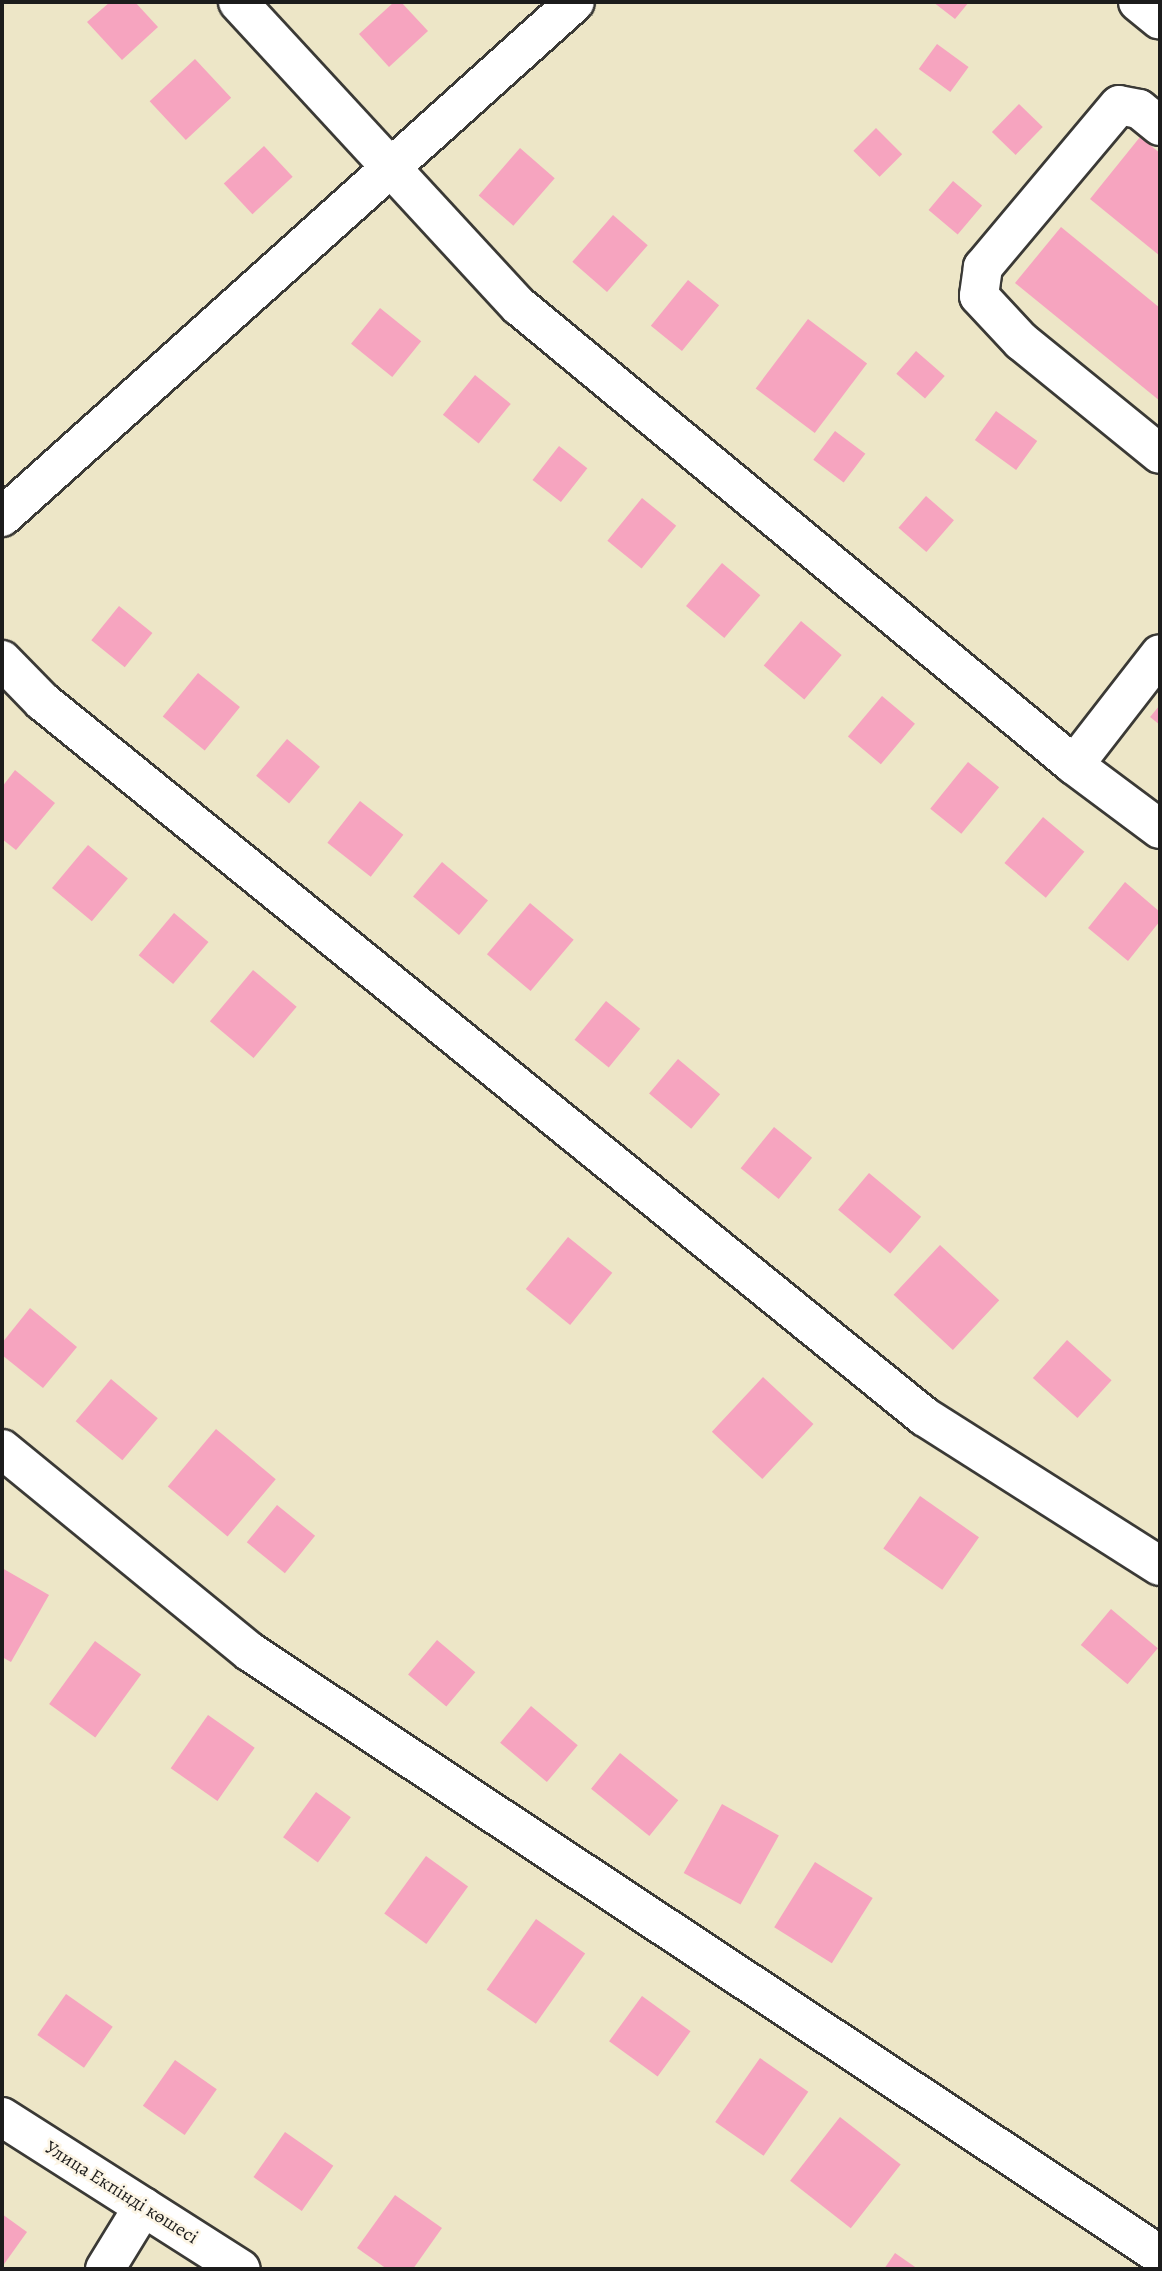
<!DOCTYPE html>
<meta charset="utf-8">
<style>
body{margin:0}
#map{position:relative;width:1162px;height:2271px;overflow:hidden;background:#ede6c7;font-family:Alegreya,serif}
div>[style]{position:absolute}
.building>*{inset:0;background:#f6a4bf;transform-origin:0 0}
.roads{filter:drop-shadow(2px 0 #3b3a36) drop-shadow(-2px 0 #3b3a36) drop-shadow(0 2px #3b3a36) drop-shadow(0 -2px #3b3a36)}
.minor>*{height:38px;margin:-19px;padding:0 19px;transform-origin:19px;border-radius:19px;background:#fff}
span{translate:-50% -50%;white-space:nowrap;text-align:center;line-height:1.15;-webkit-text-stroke:5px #fcf5e5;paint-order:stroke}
.street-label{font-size:19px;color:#1c1c1c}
.frame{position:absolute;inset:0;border:4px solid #1c1c1c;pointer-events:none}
</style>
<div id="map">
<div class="building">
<i style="clip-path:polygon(110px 2px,135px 2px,158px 27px,122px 60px,87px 22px)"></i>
<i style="clip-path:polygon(394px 2px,401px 2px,428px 31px,389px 67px,359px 34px)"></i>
<i style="clip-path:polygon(933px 2px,969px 2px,955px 19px)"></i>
<i style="left:937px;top:44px;width:39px;height:31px;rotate:36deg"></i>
<i style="left:195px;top:59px;width:53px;height:62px;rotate:47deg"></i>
<i style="left:1019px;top:104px;width:33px;height:39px;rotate:44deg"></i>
<i style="left:876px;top:128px;width:37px;height:32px;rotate:45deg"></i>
<i style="clip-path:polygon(1140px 137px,1160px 153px,1160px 256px,1090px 199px)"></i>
<i style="left:264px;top:146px;width:42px;height:55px;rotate:47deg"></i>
<i style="left:520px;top:148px;width:46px;height:63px;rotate:41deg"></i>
<i style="left:953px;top:181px;width:38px;height:38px;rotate:40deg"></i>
<i style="left:613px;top:215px;width:46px;height:62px;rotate:41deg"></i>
<i style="clip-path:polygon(1061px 227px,1160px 308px,1160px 401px,1015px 283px)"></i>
<i style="left:688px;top:280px;width:40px;height:59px;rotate:39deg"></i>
<i style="left:380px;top:308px;width:53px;height:46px;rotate:39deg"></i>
<i style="left:808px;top:319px;width:74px;height:87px;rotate:37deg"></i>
<i style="left:916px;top:351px;width:38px;height:30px;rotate:41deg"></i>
<i style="left:475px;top:375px;width:46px;height:51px;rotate:39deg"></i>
<i style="left:996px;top:411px;width:51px;height:36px;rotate:36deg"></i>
<i style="left:835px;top:431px;width:38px;height:36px;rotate:37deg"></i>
<i style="left:559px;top:446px;width:36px;height:43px;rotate:38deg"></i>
<i style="left:926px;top:496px;width:37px;height:42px;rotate:41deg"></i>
<i style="left:642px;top:498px;width:44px;height:55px;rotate:39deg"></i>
<i style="left:722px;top:563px;width:50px;height:56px;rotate:40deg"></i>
<i style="left:119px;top:606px;width:43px;height:44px;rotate:39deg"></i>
<i style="left:801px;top:621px;width:53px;height:58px;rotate:40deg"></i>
<i style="left:198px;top:673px;width:54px;height:56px;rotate:39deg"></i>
<i style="left:882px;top:696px;width:43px;height:53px;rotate:40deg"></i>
<i style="clip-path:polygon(1160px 705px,1160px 725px,1150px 717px)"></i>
<i style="left:287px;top:739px;width:43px;height:48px;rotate:40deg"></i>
<i style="left:968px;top:762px;width:40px;height:60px;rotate:39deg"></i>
<i style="clip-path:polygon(15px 770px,55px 803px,16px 850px,2px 839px,2px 787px)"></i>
<i style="left:360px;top:801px;width:55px;height:53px;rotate:38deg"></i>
<i style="left:1043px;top:817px;width:54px;height:60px;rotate:40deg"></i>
<i style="left:88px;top:845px;width:52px;height:56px;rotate:40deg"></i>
<i style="left:442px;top:862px;width:60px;height:45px;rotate:40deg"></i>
<i style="clip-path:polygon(1125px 882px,1160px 912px,1160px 921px,1128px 961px,1088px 928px)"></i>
<i style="left:530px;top:903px;width:57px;height:67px;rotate:40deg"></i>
<i style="left:174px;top:913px;width:45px;height:55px;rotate:40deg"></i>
<i style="left:253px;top:970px;width:57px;height:67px;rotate:40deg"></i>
<i style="left:606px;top:1001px;width:44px;height:50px;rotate:39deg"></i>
<i style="left:678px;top:1059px;width:55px;height:45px;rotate:40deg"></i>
<i style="left:774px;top:1127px;width:49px;height:53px;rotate:39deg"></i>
<i style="left:869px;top:1173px;width:68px;height:48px;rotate:40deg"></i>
<i style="left:568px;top:1237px;width:57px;height:67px;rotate:39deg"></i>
<i style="left:940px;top:1245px;width:81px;height:68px;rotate:43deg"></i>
<i style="clip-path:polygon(30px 1308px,77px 1347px,43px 1388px,2px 1355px,2px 1343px)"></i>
<i style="left:1067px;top:1340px;width:60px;height:51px;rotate:42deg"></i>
<i style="left:763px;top:1377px;width:69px;height:75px;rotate:43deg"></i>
<i style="left:111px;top:1379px;width:61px;height:55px;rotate:40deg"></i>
<i style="left:216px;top:1429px;width:78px;height:75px;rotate:40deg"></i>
<i style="left:920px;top:1496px;width:72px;height:64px;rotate:35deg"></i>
<i style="left:277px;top:1505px;width:49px;height:48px;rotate:39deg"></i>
<i style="clip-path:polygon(2px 1568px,49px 1595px,11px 1662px,2px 1657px)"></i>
<i style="left:1111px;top:1609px;width:61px;height:47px;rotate:40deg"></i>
<i style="left:437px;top:1640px;width:50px;height:45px;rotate:40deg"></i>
<i style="left:95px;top:1641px;width:57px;height:78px;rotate:36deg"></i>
<i style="left:531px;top:1706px;width:61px;height:48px;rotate:40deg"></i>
<i style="left:208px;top:1715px;width:57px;height:65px;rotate:35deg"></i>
<i style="left:620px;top:1753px;width:75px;height:46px;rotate:39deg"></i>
<i style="left:316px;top:1792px;width:43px;height:56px;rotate:36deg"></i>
<i style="left:722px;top:1804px;width:65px;height:79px;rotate:29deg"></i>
<i style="left:426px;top:1856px;width:52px;height:71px;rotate:36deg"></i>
<i style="left:815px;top:1862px;width:68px;height:77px;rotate:32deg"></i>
<i style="left:536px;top:1919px;width:60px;height:86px;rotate:35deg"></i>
<i style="left:66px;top:1994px;width:57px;height:50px;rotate:35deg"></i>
<i style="left:642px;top:1996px;width:60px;height:56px;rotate:36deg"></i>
<i style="left:760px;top:2058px;width:59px;height:78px;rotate:35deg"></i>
<i style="left:175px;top:2060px;width:51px;height:56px;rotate:35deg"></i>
<i style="left:840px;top:2117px;width:77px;height:81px;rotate:38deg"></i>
<i style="left:285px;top:2132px;width:59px;height:55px;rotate:35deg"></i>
<i style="clip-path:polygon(395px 2195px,442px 2228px,413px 2269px,387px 2269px,357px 2248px)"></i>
<i style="clip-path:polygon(2px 2214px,27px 2232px,2px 2267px)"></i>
<i style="clip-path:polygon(895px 2253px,918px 2269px,884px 2269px)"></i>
</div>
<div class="roads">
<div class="minor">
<i style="left:238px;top:2px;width:414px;rotate:47.3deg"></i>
<i style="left:519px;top:306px;width:720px;rotate:39.59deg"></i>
<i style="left:1074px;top:765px;width:107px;rotate:36.7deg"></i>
<i style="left:1138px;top:2px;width:28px;rotate:39deg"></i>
<i style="left:1160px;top:126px;width:27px;rotate:-141deg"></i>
<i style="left:1139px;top:109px;width:20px;rotate:-169deg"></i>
<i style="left:1119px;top:105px;width:212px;rotate:130deg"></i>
<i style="left:983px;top:267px;width:29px;rotate:98deg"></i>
<i style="left:979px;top:296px;width:62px;rotate:47deg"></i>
<i style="left:1021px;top:341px;width:179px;rotate:39.1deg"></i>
<i style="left:2px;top:517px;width:770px;rotate:-41.95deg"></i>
<i style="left:2px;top:660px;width:57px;rotate:45.7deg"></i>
<i style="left:42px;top:701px;width:1137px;rotate:39.04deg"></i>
<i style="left:925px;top:1417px;width:278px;rotate:32.4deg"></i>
<i style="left:1074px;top:765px;width:140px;rotate:-52.2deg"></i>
<i style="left:2px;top:1449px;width:320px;rotate:39.3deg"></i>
<i style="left:250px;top:1652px;width:1092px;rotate:33.53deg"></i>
<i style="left:2px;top:2117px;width:283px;rotate:32.5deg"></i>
<i style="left:105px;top:2269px;width:73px;rotate:-58.5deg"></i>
</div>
</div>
<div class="street-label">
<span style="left:121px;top:2193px;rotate:32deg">Улица Екпінді көшесі</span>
</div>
<div class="frame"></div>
</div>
